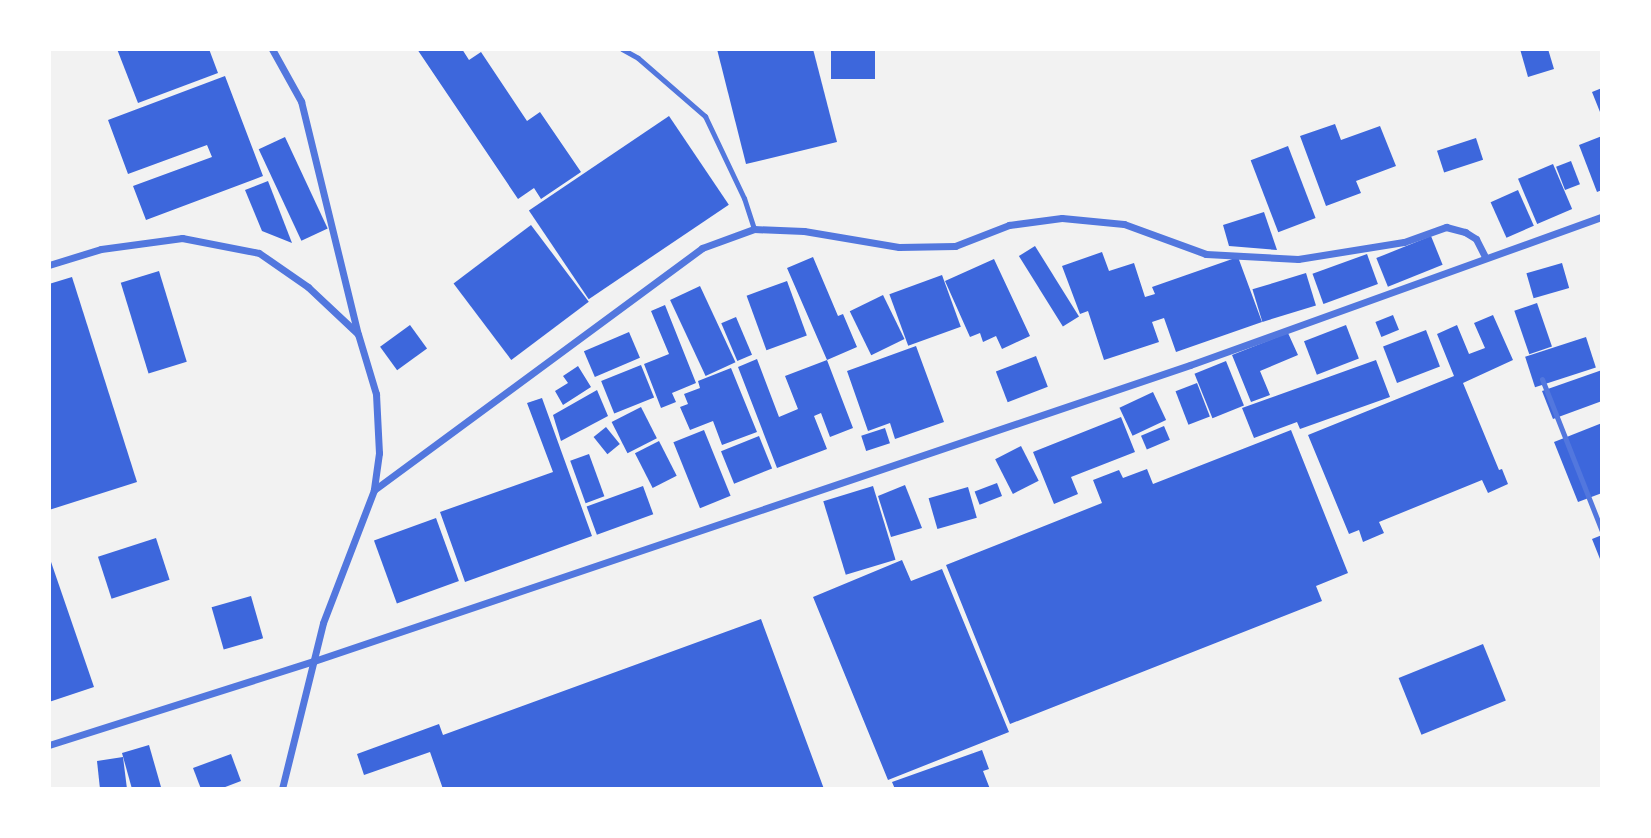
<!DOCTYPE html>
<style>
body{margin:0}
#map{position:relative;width:1651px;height:838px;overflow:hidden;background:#f2f2f2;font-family:"Golos Text",sans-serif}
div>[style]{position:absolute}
.building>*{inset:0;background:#3d67dc;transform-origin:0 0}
.service>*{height:5px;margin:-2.5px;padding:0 2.5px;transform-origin:2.5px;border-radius:2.5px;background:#5277de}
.minor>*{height:7px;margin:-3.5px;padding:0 3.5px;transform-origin:3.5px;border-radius:3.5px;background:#5277de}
span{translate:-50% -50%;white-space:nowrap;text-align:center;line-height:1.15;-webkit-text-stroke:6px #fff;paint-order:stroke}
.frame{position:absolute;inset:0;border:51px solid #fff;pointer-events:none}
</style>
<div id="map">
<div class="building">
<i style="clip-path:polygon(117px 49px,209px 49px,218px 73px,138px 103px)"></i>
<i style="clip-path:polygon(417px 49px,462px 49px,469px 60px,481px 52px,527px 121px,540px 112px,581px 172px,541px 199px,534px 188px,518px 199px)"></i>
<i style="clip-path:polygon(717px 49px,813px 49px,837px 142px,746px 164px)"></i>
<i style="left:831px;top:49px;width:44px;height:30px"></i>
<i style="clip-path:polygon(1520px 49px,1548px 49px,1554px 69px,1528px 77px)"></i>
<i style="clip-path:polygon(225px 76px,263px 176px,146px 220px,133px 186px,212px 157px,207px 145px,128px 174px,108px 120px)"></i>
<i style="clip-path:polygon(1602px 88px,1602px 117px,1592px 92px)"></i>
<i style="left:669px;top:116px;width:107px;height:169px;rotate:56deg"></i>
<i style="clip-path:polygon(1335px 124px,1341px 140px,1380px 126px,1396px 166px,1356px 181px,1361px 193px,1326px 206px,1300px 136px)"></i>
<i style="clip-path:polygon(1602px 136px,1602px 190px,1597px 192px,1579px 145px)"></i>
<i style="left:285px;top:137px;width:101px;height:29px;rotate:65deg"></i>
<i style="left:1476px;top:138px;width:23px;height:41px;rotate:72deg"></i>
<i style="left:1288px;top:146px;width:77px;height:40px;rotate:69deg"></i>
<i style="left:1571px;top:161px;width:25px;height:16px;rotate:69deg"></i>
<i style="left:1553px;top:164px;width:49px;height:38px;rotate:67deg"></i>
<i style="clip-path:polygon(268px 181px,292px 243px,262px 231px,245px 190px)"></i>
<i style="left:1518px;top:190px;width:39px;height:30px;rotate:66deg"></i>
<i style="clip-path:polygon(1264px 212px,1277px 250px,1229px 246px,1223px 225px)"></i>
<i style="left:531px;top:225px;width:96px;height:97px;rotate:53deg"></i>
<i style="left:1431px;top:236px;width:31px;height:59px;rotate:68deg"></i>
<i style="left:1035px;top:246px;width:83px;height:19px;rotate:58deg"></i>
<i style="clip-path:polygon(1102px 252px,1109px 271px,1134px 263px,1145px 297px,1155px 294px,1152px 287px,1238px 257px,1262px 322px,1176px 352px,1164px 318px,1152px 322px,1159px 342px,1104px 360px,1088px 311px,1080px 314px,1062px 266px)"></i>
<i style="left:1367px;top:254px;width:32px;height:58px;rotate:70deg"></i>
<i style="clip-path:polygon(813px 257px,838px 316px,843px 314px,857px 347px,827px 360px,853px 428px,830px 437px,821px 413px,814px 416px,827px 449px,777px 468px,738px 367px,757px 359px,779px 417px,798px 409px,785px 376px,827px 360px,787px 268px)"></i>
<i style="clip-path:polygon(994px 259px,1030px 336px,1002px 349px,996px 336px,983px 342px,980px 333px,970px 337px,945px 281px)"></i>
<i style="left:1562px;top:263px;width:26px;height:37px;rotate:74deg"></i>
<i style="left:159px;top:271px;width:95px;height:40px;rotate:73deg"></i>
<i style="left:1306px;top:273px;width:34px;height:56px;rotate:73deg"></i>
<i style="left:942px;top:275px;width:55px;height:56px;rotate:70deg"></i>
<i style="clip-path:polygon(72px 277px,137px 482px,49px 510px,49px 284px)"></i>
<i style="left:787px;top:281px;width:58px;height:43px;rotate:70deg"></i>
<i style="left:700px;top:286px;width:84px;height:33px;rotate:65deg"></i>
<i style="left:883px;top:295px;width:49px;height:37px;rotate:64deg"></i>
<i style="left:1537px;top:303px;width:46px;height:24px;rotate:71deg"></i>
<i style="clip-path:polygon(665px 305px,696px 383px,672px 393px,676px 402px,661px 408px,644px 364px,669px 354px,651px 311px)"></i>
<i style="left:1393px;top:315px;width:16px;height:19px;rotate:68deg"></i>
<i style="clip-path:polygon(1493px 315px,1513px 360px,1463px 383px,1499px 470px,1502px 469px,1508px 484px,1488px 493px,1482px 480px,1379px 522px,1384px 533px,1363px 542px,1359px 530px,1349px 534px,1308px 435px,1454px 376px,1437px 334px,1457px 325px,1469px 354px,1485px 348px,1474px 323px)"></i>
<i style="left:736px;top:317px;width:41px;height:16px;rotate:67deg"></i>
<i style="left:410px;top:325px;width:29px;height:37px;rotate:54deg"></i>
<i style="left:1346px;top:325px;width:36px;height:45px;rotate:69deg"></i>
<i style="left:1426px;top:330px;width:39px;height:46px;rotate:69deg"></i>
<i style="left:629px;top:332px;width:28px;height:49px;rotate:67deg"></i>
<i style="clip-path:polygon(1288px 333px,1298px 355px,1260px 371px,1270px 395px,1251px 402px,1232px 355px)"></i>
<i style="left:1586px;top:337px;width:32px;height:64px;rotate:72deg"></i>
<i style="clip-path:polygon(916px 346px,944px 422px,895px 439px,890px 423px,868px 431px,847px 371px)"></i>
<i style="left:1036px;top:356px;width:33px;height:43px;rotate:69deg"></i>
<i style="clip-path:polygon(1376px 360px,1390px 397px,1300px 429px,1297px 422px,1254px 438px,1242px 408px)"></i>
<i style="left:1226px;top:361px;width:48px;height:34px;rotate:68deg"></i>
<i style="left:641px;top:365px;width:35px;height:43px;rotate:68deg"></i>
<i style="clip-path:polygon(578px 366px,591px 387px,563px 405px,555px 391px,568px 383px,563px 376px)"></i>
<i style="clip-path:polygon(731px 368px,757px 432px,722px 445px,713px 421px,690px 430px,680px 407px,688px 404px,684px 394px,700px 388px,698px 381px)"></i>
<i style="clip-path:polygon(1602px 370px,1602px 401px,1553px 419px,1542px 391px)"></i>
<i style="left:1197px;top:383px;width:36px;height:23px;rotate:69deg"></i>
<i style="clip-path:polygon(597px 390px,608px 416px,561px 441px,553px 415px)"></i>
<i style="left:1153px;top:392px;width:31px;height:37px;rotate:65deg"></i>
<i style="clip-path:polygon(542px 398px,592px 536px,465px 582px,440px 512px,553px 472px,527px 403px)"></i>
<i style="left:641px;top:407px;width:35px;height:33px;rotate:63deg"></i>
<i style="clip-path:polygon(1121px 417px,1135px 452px,1071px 477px,1078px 494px,1054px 504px,1033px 452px)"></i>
<i style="clip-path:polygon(1602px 423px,1602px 493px,1578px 502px,1554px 442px)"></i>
<i style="left:1164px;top:426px;width:15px;height:25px;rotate:67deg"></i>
<i style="left:606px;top:427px;width:22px;height:16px;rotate:51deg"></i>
<i style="left:885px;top:428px;width:16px;height:25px;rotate:72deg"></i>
<i style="left:704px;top:430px;width:71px;height:33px;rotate:68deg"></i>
<i style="clip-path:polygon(1291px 430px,1348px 573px,1316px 586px,1322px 601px,1010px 724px,946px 565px,1102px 503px,1093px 480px,1119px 470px,1123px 478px,1147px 469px,1153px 484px)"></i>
<i style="left:759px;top:436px;width:35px;height:41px;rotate:68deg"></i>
<i style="left:659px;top:441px;width:39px;height:27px;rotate:63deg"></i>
<i style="left:1021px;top:446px;width:39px;height:29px;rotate:63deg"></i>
<i style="left:589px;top:454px;width:45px;height:20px;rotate:70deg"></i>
<i style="left:997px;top:483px;width:14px;height:24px;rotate:69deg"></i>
<i style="clip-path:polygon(905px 485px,922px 528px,891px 537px,878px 496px)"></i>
<i style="left:643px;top:486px;width:30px;height:60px;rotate:70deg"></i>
<i style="left:873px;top:486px;width:77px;height:52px;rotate:73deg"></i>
<i style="left:968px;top:487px;width:32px;height:41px;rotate:74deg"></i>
<i style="left:436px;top:518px;width:67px;height:66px;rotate:70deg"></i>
<i style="clip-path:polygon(1602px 535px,1602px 564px,1592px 539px)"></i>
<i style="left:156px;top:538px;width:44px;height:61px;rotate:72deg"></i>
<i style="clip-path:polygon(49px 556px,94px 687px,49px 702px)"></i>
<i style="clip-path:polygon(902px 560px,911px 581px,942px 569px,1009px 732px,888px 780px,813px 597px)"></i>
<i style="left:251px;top:596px;width:44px;height:41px;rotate:74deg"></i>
<i style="clip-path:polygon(761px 619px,824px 789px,443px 789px,430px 752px,364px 775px,357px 754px,439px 724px,443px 735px)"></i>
<i style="left:1483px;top:644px;width:61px;height:91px;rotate:68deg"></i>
<i style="clip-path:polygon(149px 745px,161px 787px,132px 789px,122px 753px)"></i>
<i style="clip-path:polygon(982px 750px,989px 769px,983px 771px,990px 789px,895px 789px,892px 782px)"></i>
<i style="clip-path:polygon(231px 754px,241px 781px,220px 789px,201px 789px,193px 768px)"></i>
<i style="clip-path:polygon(123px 757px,127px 789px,100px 789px,97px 761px)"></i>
</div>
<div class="service">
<i style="left:622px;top:49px;width:18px;rotate:29deg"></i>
<i style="left:638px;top:58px;width:89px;rotate:40.9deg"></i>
<i style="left:705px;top:116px;width:91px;rotate:64.6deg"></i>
<i style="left:744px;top:198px;width:33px;rotate:72deg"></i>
<i style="left:1542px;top:379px;width:163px;rotate:68.5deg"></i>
</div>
<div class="minor">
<i style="left:272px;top:49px;width:60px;rotate:60.9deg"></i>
<i style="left:301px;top:101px;width:240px;rotate:76.3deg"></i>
<i style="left:358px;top:334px;width:63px;rotate:73.3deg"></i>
<i style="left:376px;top:394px;width:59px;rotate:87.1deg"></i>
<i style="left:379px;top:453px;width:37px;rotate:98deg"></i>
<i style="left:374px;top:490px;width:142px;rotate:111deg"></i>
<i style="left:323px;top:623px;width:171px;rotate:103.9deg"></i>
<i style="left:49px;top:265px;width:54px;rotate:-17.1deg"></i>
<i style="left:101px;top:249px;width:82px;rotate:-7.7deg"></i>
<i style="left:182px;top:238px;width:78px;rotate:11deg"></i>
<i style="left:259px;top:253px;width:60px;rotate:34.8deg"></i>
<i style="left:308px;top:287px;width:67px;rotate:43.2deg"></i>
<i style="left:374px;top:490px;width:408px;rotate:-36.4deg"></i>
<i style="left:702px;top:248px;width:55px;rotate:-20.1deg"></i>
<i style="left:754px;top:229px;width:50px;rotate:2.3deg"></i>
<i style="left:804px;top:231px;width:96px;rotate:9.6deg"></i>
<i style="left:899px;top:247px;width:56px;rotate:-1deg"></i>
<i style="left:955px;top:246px;width:58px;rotate:-21.3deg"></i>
<i style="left:1009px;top:225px;width:53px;rotate:-7.5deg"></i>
<i style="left:1062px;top:218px;width:62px;rotate:5.5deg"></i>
<i style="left:1124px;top:224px;width:87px;rotate:20.1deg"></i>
<i style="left:1206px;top:254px;width:92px;rotate:3.1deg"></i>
<i style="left:1298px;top:259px;width:107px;rotate:-9.1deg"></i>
<i style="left:1404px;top:242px;width:45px;rotate:-19.7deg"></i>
<i style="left:1446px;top:227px;width:20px;rotate:15deg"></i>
<i style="left:1465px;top:232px;width:13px;rotate:32deg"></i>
<i style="left:1476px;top:239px;width:20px;rotate:63deg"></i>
<i style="left:49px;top:745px;width:278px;rotate:-17.6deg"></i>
<i style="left:314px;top:661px;width:925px;rotate:-18.67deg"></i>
<i style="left:1190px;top:365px;width:438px;rotate:-19.8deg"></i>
</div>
<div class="frame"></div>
</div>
